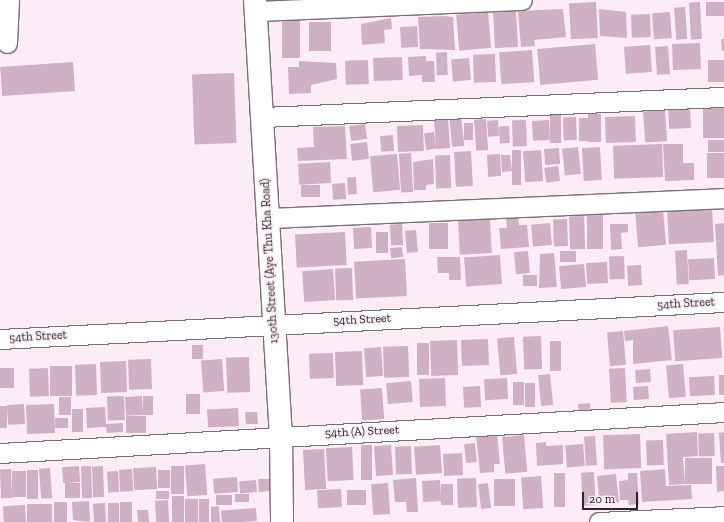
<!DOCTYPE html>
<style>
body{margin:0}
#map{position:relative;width:724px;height:522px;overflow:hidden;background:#fcecf5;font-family:"Zilla Slab",serif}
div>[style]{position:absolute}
.building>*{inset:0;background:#cfb1c3;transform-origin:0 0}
.roads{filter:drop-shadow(1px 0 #7b6d75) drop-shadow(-1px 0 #7b6d75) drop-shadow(0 1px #7b6d75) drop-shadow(0 -1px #7b6d75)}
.minor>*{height:19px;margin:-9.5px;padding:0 9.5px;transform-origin:9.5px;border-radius:9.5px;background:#fff}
.tertiary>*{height:22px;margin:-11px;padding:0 11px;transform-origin:11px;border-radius:11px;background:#fff}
span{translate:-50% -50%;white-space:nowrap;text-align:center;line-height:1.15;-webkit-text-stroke:3px #fcecf5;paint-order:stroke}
.street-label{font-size:12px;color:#2b2629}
.scale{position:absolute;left:582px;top:492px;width:56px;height:18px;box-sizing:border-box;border:2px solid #2b2629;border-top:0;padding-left:5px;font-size:12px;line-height:14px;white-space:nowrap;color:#2b2629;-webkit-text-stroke:3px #fcecf5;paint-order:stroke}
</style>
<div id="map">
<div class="building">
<i style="left:596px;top:2px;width:36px;height:27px;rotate:87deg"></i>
<i style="left:700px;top:2px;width:37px;height:11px;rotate:87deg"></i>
<i style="left:724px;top:2px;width:14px;height:18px;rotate:90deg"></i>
<i style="left:685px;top:7px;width:32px;height:11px;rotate:86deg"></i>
<i style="clip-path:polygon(563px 9px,566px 37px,534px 40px,535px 46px,521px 47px,518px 11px)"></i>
<i style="clip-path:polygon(599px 9px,626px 12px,627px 38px,600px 36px)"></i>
<i style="left:516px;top:10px;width:37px;height:23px;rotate:87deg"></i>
<i style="left:488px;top:12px;width:36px;height:32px;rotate:85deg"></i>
<i style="left:670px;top:12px;width:26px;height:18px;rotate:86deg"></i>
<i style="left:650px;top:14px;width:23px;height:19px;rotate:88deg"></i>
<i style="clip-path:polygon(444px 16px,453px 17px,455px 50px,420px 49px,418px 17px)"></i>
<i style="clip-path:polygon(391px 18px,392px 29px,384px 30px,385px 43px,362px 45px,361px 24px)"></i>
<i style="left:282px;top:19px;width:18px;height:39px"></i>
<i style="left:331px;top:22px;width:29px;height:22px;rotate:90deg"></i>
<i style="left:417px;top:26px;width:21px;height:17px;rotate:87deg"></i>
<i style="clip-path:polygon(721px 39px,724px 39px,724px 50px,722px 51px)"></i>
<i style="left:700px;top:43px;width:26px;height:28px;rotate:88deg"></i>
<i style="left:595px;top:44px;width:36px;height:58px;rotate:85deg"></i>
<i style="left:650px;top:45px;width:27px;height:26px;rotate:86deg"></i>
<i style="left:668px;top:46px;width:28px;height:13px;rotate:86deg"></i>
<i style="left:532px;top:50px;width:32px;height:33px;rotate:86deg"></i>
<i style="left:447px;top:52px;width:23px;height:11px;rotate:88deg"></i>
<i style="left:495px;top:54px;width:28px;height:22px;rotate:88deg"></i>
<i style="clip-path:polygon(426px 56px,426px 61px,434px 61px,435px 82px,422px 82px,422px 75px,409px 76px,408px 57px)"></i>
<i style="left:402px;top:57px;width:23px;height:29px;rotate:88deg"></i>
<i style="left:469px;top:58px;width:22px;height:18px;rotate:85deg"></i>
<i style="left:368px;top:60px;width:24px;height:23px;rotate:88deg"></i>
<i style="left:708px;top:60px;width:16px;height:22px"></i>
<i style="clip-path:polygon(299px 61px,336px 63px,337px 79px,311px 85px,311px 93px,289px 94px,288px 67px,299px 67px)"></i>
<i style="left:73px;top:62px;width:29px;height:73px;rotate:86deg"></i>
<i style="left:234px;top:73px;width:70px;height:42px;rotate:88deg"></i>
<i style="left:724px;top:105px;width:33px;height:21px;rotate:90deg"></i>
<i style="left:690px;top:107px;width:21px;height:22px;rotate:87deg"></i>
<i style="left:665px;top:110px;width:31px;height:22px;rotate:86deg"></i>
<i style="left:550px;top:113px;width:11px;height:30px"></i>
<i style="left:588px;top:114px;width:13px;height:28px"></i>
<i style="left:461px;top:115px;width:31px;height:12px;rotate:84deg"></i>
<i style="left:635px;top:116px;width:26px;height:30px;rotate:88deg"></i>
<i style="left:576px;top:117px;width:23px;height:13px;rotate:88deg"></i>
<i style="left:579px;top:118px;width:9px;height:23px"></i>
<i style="left:448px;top:119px;width:29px;height:14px;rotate:86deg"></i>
<i style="left:486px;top:119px;width:31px;height:12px;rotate:86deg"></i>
<i style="left:498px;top:120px;width:16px;height:11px;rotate:86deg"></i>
<i style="left:526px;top:120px;width:26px;height:14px;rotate:88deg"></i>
<i style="left:549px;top:120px;width:20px;height:17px;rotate:87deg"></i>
<i style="left:464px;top:123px;width:9px;height:17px"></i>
<i style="left:365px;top:124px;width:15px;height:16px;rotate:82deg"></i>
<i style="left:423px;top:125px;width:26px;height:26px;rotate:88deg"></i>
<i style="clip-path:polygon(345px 126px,347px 159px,298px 161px,297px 148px,314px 147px,313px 127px)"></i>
<i style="left:509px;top:126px;width:17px;height:10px;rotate:87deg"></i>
<i style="left:434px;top:132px;width:17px;height:10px;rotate:83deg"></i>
<i style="left:393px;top:135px;width:16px;height:13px;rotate:86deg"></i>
<i style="left:724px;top:140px;width:12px;height:16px;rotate:90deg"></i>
<i style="left:367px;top:142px;width:17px;height:17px;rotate:83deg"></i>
<i style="left:662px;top:144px;width:33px;height:49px;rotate:88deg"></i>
<i style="clip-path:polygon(663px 144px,683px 144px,683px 163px,694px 163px,694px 180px,665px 181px)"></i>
<i style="left:578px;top:147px;width:27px;height:16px;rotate:84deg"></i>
<i style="left:600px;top:147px;width:33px;height:18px;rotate:87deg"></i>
<i style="left:559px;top:148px;width:16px;height:15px;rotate:86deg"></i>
<i style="left:512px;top:150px;width:9px;height:35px"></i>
<i style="left:541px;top:150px;width:31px;height:18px;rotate:86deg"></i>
<i style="left:471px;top:151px;width:35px;height:17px;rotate:87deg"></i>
<i style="left:411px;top:153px;width:39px;height:12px;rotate:87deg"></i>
<i style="left:724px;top:153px;width:25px;height:17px;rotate:90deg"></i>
<i style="left:397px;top:154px;width:36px;height:27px;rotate:85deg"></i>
<i style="left:500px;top:154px;width:22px;height:13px;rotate:87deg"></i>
<i style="left:450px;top:155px;width:33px;height:15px;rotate:88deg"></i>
<i style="clip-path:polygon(501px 155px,510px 155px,512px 171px,502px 172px)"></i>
<i style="clip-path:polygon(433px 159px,434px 184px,426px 185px,426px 190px,414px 190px,413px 162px)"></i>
<i style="left:330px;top:162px;width:21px;height:32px;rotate:87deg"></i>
<i style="left:558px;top:166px;width:15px;height:14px;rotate:82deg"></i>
<i style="left:356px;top:177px;width:17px;height:9px;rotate:87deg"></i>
<i style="left:345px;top:183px;width:16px;height:13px;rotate:86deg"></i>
<i style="left:320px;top:185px;width:12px;height:19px;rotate:90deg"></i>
<i style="left:712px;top:207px;width:35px;height:45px;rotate:87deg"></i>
<i style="left:663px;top:210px;width:35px;height:28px;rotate:85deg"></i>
<i style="left:587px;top:211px;width:16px;height:38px"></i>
<i style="clip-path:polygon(518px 216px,519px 225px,527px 225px,529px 247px,501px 249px,499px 228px,507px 228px,506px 217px)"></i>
<i style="left:584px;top:216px;width:33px;height:15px;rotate:88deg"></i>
<i style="left:490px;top:219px;width:34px;height:32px;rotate:87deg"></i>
<i style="left:567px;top:219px;width:27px;height:14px;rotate:88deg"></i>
<i style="left:429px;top:223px;width:19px;height:26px"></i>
<i style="left:550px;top:223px;width:22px;height:19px;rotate:85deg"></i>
<i style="clip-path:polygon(724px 223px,724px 275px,718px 276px,715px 224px)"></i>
<i style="left:402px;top:224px;width:21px;height:12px;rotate:87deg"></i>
<i style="clip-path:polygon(610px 224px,628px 224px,628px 232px,621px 233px,622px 249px,611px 250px)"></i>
<i style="left:371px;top:227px;width:21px;height:18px;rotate:87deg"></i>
<i style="left:416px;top:230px;width:22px;height:11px;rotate:85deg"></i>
<i style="left:345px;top:232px;width:33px;height:50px;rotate:87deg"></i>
<i style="left:376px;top:232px;width:12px;height:21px"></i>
<i style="left:402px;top:247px;width:10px;height:12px;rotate:84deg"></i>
<i style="left:687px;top:250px;width:34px;height:12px;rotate:87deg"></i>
<i style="left:528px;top:251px;width:22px;height:14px;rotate:85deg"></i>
<i style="left:576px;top:251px;width:11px;height:16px;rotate:90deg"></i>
<i style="clip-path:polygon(554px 253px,557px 287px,539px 288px,540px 254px)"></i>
<i style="left:500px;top:255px;width:29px;height:36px;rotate:86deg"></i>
<i style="left:624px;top:256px;width:23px;height:15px;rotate:88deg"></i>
<i style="clip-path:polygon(437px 257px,460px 257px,461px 280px,449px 280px,449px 273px,438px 273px)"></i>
<i style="left:714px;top:258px;width:21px;height:26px;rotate:87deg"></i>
<i style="left:405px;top:259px;width:37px;height:51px;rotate:87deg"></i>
<i style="left:607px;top:262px;width:21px;height:21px;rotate:87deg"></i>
<i style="left:584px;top:264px;width:23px;height:25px;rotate:85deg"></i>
<i style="left:641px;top:265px;width:20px;height:14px;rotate:87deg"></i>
<i style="left:352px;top:268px;width:32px;height:17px;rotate:88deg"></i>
<i style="left:333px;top:269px;width:31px;height:31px;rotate:86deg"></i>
<i style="left:523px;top:275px;width:14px;height:11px"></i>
<i style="clip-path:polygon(668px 326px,672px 360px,633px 364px,633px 340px,625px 341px,624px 331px)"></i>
<i style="left:720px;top:327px;width:31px;height:47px;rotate:86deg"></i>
<i style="left:623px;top:331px;width:34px;height:16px;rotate:85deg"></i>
<i style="left:541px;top:336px;width:33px;height:18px;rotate:88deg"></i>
<i style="left:514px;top:337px;width:37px;height:17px;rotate:85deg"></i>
<i style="left:488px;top:339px;width:26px;height:27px;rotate:88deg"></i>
<i style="left:457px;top:340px;width:35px;height:27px;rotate:88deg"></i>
<i style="left:550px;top:341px;width:11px;height:30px"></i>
<i style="left:429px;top:343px;width:32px;height:12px;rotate:90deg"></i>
<i style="left:192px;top:345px;width:11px;height:14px"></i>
<i style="left:408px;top:346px;width:31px;height:25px;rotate:88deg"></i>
<i style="left:381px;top:347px;width:29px;height:17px;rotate:86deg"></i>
<i style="left:362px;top:351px;width:34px;height:27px;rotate:88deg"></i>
<i style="left:333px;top:353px;width:25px;height:24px;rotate:88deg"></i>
<i style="left:249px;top:357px;width:35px;height:23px;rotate:88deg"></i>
<i style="left:151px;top:359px;width:30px;height:23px;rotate:88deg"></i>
<i style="left:222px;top:359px;width:32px;height:21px;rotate:86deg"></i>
<i style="left:126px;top:361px;width:31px;height:26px;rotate:88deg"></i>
<i style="left:96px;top:364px;width:31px;height:21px;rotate:88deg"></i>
<i style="left:683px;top:364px;width:33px;height:17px;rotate:85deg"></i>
<i style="left:50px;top:366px;width:22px;height:30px"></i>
<i style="left:0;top:368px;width:14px;height:20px"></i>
<i style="left:48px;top:368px;width:28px;height:19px;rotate:88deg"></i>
<i style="left:625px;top:368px;width:34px;height:16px;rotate:87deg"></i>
<i style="left:650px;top:369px;width:13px;height:15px;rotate:86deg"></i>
<i style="left:550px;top:374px;width:31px;height:12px;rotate:84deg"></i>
<i style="left:719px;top:375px;width:5px;height:20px"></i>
<i style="left:714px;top:376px;width:19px;height:25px;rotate:87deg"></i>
<i style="left:445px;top:378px;width:28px;height:26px;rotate:88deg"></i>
<i style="left:507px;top:378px;width:21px;height:23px;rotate:87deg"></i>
<i style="left:411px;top:381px;width:21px;height:25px;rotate:85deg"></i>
<i style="left:513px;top:382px;width:11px;height:23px"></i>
<i style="left:525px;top:383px;width:10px;height:24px"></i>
<i style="left:480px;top:386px;width:21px;height:17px;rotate:87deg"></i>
<i style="left:648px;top:386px;width:13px;height:15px;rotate:86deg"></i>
<i style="left:382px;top:388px;width:31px;height:22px;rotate:86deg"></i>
<i style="left:186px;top:394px;width:14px;height:20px"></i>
<i style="left:124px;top:396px;width:24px;height:17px;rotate:88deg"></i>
<i style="left:142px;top:396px;width:19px;height:17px;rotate:87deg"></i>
<i style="left:143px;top:396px;width:10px;height:19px"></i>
<i style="left:71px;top:397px;width:18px;height:12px;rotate:90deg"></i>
<i style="left:590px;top:403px;width:11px;height:12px;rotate:85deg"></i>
<i style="left:24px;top:404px;width:20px;height:17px;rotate:87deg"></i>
<i style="left:54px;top:404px;width:29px;height:28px;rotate:88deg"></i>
<i style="left:0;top:406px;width:7px;height:22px"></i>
<i style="clip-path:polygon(105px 407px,106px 424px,123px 423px,123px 432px,107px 433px,106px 427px,87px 428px,86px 408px)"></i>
<i style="left:238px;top:408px;width:18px;height:31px;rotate:87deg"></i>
<i style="left:72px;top:409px;width:11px;height:23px"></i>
<i style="clip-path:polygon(245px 412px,257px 412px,258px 424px,246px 424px)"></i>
<i style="left:126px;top:416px;width:20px;height:17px"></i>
<i style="left:68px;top:418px;width:10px;height:13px;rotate:90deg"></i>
<i style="clip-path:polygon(697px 432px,698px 456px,683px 457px,685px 484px,669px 485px,666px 434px)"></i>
<i style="clip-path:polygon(724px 432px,724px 463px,721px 463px,719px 433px)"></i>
<i style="clip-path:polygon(497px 433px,500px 464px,494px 464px,494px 472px,480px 473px,476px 435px)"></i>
<i style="left:714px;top:433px;width:23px;height:16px;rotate:88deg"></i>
<i style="left:640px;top:434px;width:34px;height:37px;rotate:88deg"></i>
<i style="left:524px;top:435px;width:37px;height:22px;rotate:85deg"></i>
<i style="left:595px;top:436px;width:29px;height:11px;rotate:86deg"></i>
<i style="left:663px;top:440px;width:25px;height:17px;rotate:88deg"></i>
<i style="clip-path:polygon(546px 442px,546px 446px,563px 445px,563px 464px,537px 466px,536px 443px)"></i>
<i style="left:475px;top:443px;width:19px;height:11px;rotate:84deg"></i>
<i style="left:583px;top:444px;width:22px;height:18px;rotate:85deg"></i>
<i style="left:361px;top:445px;width:11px;height:35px"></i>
<i style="left:391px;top:445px;width:30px;height:17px;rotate:86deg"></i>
<i style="left:440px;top:445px;width:28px;height:26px;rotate:86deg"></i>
<i style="left:411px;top:446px;width:28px;height:16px;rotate:88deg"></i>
<i style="left:352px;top:447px;width:33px;height:26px;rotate:87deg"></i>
<i style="left:324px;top:449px;width:40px;height:21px;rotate:87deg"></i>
<i style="left:462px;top:453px;width:22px;height:19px;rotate:87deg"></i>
<i style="left:685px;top:458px;width:27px;height:26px"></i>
<i style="left:205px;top:464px;width:31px;height:20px;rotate:86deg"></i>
<i style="left:79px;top:466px;width:16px;height:17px;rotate:86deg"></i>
<i style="left:91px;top:466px;width:32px;height:10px;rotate:88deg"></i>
<i style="left:103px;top:466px;width:31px;height:11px;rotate:88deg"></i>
<i style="left:171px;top:466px;width:13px;height:28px"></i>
<i style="clip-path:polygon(716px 466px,724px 466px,724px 491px,717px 492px)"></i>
<i style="left:156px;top:467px;width:22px;height:23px;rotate:87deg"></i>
<i style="left:50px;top:468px;width:30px;height:11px;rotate:86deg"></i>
<i style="left:11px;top:469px;width:29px;height:11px;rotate:88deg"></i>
<i style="left:132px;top:469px;width:22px;height:13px;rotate:87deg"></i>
<i style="clip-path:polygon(665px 469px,666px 486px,691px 485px,692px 499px,642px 502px,640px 471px)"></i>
<i style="left:27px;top:470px;width:11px;height:29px"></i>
<i style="left:158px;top:470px;width:12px;height:18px"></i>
<i style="left:12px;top:471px;width:14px;height:26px"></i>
<i style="left:118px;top:471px;width:21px;height:11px;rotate:87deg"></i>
<i style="left:594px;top:472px;width:33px;height:13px;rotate:87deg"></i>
<i style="left:554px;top:473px;width:11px;height:34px"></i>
<i style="clip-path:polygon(628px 473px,637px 473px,639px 504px,629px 505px,628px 500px,620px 500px,619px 481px,628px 480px)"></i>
<i style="clip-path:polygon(616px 474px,619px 502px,606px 504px,605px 496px,599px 497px,597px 476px)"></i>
<i style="left:541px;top:476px;width:32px;height:20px;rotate:86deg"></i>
<i style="left:237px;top:477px;width:15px;height:24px;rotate:86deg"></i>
<i style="clip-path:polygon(416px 478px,418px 512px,407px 512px,406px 502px,395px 502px,393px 480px)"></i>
<i style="left:476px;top:478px;width:29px;height:19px;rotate:88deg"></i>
<i style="clip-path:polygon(258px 479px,270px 479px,270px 491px,259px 492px)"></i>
<i style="left:494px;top:479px;width:21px;height:27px"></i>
<i style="left:256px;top:480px;width:12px;height:17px;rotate:85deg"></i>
<i style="left:440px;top:480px;width:21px;height:18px;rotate:87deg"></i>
<i style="left:65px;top:483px;width:15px;height:15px"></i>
<i style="left:388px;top:483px;width:31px;height:17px;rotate:86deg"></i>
<i style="left:488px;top:483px;width:25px;height:10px;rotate:83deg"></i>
<i style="left:441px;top:484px;width:12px;height:21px"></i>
<i style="left:341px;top:489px;width:18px;height:24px;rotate:87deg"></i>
<i style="left:347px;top:490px;width:19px;height:15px"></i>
<i style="left:156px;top:491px;width:13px;height:8px"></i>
<i style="left:249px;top:494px;width:8px;height:14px;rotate:90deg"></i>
<i style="left:216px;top:495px;width:16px;height:10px"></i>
<i style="left:172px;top:496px;width:12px;height:26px"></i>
<i style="left:185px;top:499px;width:13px;height:23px"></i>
<i style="left:199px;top:499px;width:10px;height:23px"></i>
<i style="left:168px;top:500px;width:22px;height:13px;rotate:87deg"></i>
<i style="clip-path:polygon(89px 501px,90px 522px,73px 520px,72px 502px)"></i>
<i style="left:54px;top:502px;width:13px;height:20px"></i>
<i style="left:132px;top:502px;width:20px;height:12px;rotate:90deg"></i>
<i style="left:105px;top:503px;width:19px;height:12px;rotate:87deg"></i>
<i style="left:108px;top:503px;width:11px;height:19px"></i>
<i style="left:52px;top:504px;width:18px;height:25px;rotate:90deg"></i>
<i style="left:25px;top:505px;width:17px;height:22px;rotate:87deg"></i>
<i style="clip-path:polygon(219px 506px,220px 522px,211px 522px,211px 507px)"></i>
<i style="left:256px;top:508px;width:13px;height:35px;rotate:86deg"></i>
<i style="clip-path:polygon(137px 510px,148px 510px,149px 522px,138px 522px)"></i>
</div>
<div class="roads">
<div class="minor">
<i style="left:256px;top:11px;width:266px;rotate:-2.4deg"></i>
<i style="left:7px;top:43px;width:43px;rotate:-87.3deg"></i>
<i style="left:263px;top:117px;width:461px;rotate:-2.5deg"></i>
<i style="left:268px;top:218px;width:456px;rotate:-2.5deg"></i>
<i style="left:0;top:339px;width:725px;rotate:-2.93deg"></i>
<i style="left:0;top:453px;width:725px;rotate:-3.24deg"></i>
<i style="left:599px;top:522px;width:125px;rotate:-2.7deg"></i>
</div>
<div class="tertiary">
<i style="left:255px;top:0;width:438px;rotate:86.6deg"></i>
<i style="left:281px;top:437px;width:85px;rotate:89.3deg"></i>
</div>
</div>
<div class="street-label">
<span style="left:270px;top:261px;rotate:-93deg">130th Street (Aye Thu Kha Road)</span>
<span style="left:686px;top:304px;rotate:-3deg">54th Street</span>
<span style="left:362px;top:320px;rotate:-3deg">54th Street</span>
<span style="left:38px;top:337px;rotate:-3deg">54th Street</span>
<span style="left:362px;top:432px;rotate:-3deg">54th (A) Street</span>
</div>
<div class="scale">20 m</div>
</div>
